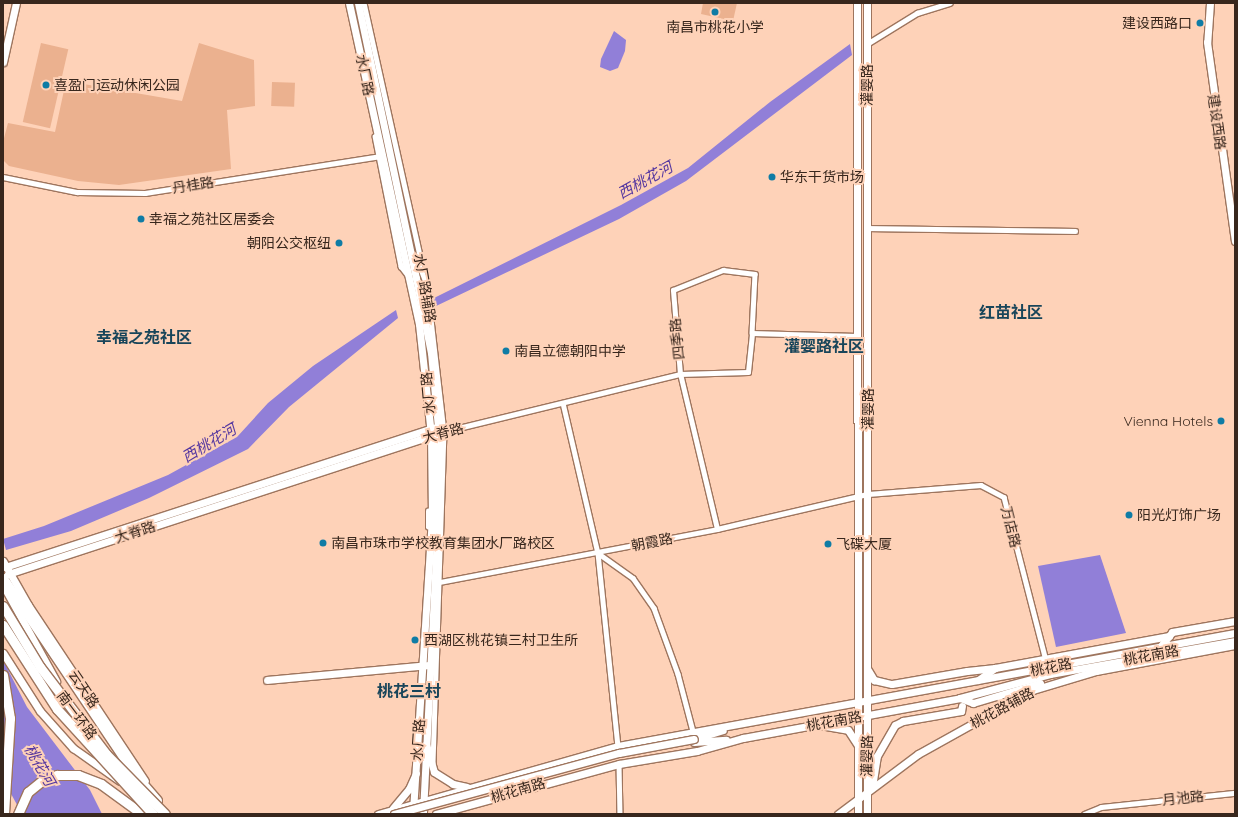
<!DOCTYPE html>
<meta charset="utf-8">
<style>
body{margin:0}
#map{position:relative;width:1238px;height:817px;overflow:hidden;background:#fed2b8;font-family:Quicksand,"Noto Sans SC",sans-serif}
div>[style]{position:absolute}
.green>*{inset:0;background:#ebb18f;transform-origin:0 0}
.water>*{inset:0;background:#917fd8}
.roads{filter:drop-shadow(1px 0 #9e755e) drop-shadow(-1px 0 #9e755e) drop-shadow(0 1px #9e755e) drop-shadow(0 -1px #9e755e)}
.street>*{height:4.5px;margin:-2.25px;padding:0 2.25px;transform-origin:2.25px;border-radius:2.25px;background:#fff}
.secondary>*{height:7px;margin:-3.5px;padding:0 3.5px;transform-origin:3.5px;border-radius:3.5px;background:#fff}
.primary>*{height:7px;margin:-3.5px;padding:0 3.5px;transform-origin:3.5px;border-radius:3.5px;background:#fff}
.highway>*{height:9px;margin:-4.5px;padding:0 4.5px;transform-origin:4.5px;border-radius:4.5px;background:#fff}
.bridges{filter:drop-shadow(1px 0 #9e755e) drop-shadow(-1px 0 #9e755e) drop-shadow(0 1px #9e755e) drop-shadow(0 -1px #9e755e)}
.primary-bridge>*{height:7px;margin:-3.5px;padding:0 3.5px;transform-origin:3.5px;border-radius:3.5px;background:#fff}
.highway-bridge>*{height:9px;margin:-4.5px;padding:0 4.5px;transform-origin:4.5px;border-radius:4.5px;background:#fff}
.dots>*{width:11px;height:11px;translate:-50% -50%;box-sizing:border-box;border:2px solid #fed2b8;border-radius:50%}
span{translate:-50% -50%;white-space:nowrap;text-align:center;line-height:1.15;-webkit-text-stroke:4px #fed2b8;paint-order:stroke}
.poi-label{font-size:14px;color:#38271d}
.right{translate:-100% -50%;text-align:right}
.left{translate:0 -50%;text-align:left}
.street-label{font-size:14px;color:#38271d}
.water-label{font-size:15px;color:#5638a0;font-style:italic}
.quarter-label{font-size:16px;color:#18455a;font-weight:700}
.frame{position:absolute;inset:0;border:4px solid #38271d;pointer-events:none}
</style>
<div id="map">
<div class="green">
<i style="clip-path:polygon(703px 3px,737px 3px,733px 21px,701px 14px)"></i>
<i style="left:41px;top:43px;width:28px;height:81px;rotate:13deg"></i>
<i style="clip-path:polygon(199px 43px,254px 60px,255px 106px,227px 110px,231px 169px,119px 185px,78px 181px,9px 166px,3px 160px,3px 142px,8px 123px,55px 132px,66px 81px,182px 101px)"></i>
<i style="left:272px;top:82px;width:23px;height:24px;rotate:2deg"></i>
</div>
<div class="water">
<i style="clip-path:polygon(614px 31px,626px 40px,625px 51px,618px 68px,610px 71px,600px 67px,601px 59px)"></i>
<i style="clip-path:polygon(850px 44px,852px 55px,686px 181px,619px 219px,434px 307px,432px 299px,621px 205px,688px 168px,770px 102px)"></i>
<i style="clip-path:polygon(396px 310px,398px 318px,289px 407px,248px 449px,149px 498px,71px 531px,6px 550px,3px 539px,44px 526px,168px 475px,237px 437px,268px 403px,313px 366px)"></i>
<i style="clip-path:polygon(1100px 555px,1126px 633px,1056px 647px,1038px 566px)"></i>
<i style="clip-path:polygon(3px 660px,27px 707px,90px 790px,102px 814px,22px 814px,3px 779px)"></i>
</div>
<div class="roads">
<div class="street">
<i style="left:364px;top:3px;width:259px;rotate:77.5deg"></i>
<i style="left:420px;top:256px;width:8px;rotate:97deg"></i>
<i style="left:419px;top:264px;width:22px;rotate:69deg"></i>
<i style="left:427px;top:285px;width:147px;rotate:83.4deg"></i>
<i style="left:444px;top:431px;width:332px;rotate:91.9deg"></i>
<i style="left:867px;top:44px;width:59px;rotate:-31.8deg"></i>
<i style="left:917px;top:13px;width:34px;rotate:-17deg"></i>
<i style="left:375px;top:136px;width:133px;rotate:78.7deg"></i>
<i style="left:401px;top:266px;width:10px;rotate:53deg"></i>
<i style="left:3px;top:177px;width:76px;rotate:11.5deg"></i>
<i style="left:77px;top:192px;width:68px;rotate:0.8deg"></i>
<i style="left:145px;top:193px;width:240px;rotate:-8.9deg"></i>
<i style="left:867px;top:228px;width:208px;rotate:0.8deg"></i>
<i style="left:563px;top:403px;width:154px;rotate:76.9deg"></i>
<i style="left:598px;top:553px;width:194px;rotate:84.1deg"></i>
<i style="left:442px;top:432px;width:245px;rotate:-13.7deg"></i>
<i style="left:680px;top:374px;width:68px;rotate:-1.7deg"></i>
<i style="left:748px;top:372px;width:39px;rotate:-84deg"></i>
<i style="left:752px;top:333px;width:105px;rotate:1.6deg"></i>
<i style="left:428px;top:527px;width:16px;rotate:-90deg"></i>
<i style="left:717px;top:529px;width:159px;rotate:-103.4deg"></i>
<i style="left:680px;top:374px;width:84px;rotate:-94.8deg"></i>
<i style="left:673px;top:290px;width:54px;rotate:-21.8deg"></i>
<i style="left:723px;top:270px;width:32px;rotate:7deg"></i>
<i style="left:755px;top:274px;width:59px;rotate:92.9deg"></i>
<i style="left:598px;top:553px;width:43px;rotate:35.5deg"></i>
<i style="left:633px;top:578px;width:37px;rotate:55deg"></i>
<i style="left:654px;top:608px;width:70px;rotate:70deg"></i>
<i style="left:678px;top:674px;width:59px;rotate:75.3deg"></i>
<i style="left:440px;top:582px;width:282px;rotate:-10.8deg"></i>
<i style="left:717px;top:529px;width:155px;rotate:-13.1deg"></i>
<i style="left:868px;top:494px;width:113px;rotate:-4.6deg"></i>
<i style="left:981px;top:485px;width:26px;rotate:28deg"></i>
<i style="left:1004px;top:497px;width:177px;rotate:75.6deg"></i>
<i style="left:999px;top:695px;width:12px;rotate:76deg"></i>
<i style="left:619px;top:764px;width:50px;rotate:88.9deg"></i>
<i style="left:1084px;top:814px;width:18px;rotate:-22deg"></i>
<i style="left:1101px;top:807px;width:135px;rotate:-6deg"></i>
</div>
<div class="secondary">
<i style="left:349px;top:3px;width:329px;rotate:77.7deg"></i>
<i style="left:419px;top:324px;width:112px;rotate:83.8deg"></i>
<i style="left:431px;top:435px;width:82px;rotate:89.3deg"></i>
<i style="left:432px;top:517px;width:298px;rotate:93.7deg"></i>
<i style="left:358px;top:3px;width:281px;rotate:78.1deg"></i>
<i style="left:416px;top:278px;width:76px;rotate:78.7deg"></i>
<i style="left:431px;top:353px;width:74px;rotate:84.6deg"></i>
<i style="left:438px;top:427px;width:89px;rotate:90deg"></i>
<i style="left:438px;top:516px;width:298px;rotate:92.9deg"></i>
<i style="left:857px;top:3px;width:811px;rotate:89.93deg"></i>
<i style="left:1210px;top:3px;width:39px;rotate:94deg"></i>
<i style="left:1207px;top:42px;width:201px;rotate:82deg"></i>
<i style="left:3px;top:62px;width:60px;rotate:-77.6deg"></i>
<i style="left:3px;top:561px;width:51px;rotate:60.4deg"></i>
<i style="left:28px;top:605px;width:211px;rotate:56.4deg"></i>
<i style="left:5px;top:567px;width:451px;rotate:-18deg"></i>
<i style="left:8px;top:574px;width:450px;rotate:-18.1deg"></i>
<i style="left:3px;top:585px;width:110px;rotate:61.1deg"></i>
<i style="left:3px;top:653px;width:69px;rotate:57.5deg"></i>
<i style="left:40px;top:711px;width:50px;rotate:48.3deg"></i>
<i style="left:73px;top:748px;width:57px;rotate:35.1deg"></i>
<i style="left:267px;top:680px;width:162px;rotate:-5.3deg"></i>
<i style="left:978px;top:680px;width:21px;rotate:-35deg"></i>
<i style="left:995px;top:668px;width:177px;rotate:-10.4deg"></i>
<i style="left:960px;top:698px;width:14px;rotate:21deg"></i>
<i style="left:973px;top:703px;width:70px;rotate:-16.6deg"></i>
<i style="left:820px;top:725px;width:28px;rotate:10deg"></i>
<i style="left:848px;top:730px;width:17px;rotate:57deg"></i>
<i style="left:872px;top:787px;width:31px;rotate:-81deg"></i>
<i style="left:877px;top:756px;width:36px;rotate:-60deg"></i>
<i style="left:895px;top:725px;width:9px;rotate:-27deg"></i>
<i style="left:903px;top:721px;width:59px;rotate:-9.8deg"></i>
<i style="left:961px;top:711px;width:5px;rotate:-79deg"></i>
<i style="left:838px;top:814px;width:100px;rotate:-36.9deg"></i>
<i style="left:918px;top:754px;width:132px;rotate:-29.1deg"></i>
<i style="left:1033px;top:690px;width:66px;rotate:-16.8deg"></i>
<i style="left:1096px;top:671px;width:141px;rotate:-10.6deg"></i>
<i style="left:867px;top:814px;width:811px;rotate:-90deg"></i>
</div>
<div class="primary">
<i style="left:1160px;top:647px;width:19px;rotate:-51deg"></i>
<i style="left:1172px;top:632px;width:64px;rotate:-9.9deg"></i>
<i style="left:868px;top:670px;width:12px;rotate:59deg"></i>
<i style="left:874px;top:680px;width:18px;rotate:13deg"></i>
<i style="left:892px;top:684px;width:76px;rotate:-9.8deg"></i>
<i style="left:967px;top:671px;width:28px;rotate:-6deg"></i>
<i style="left:694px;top:739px;width:30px;rotate:-17deg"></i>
<i style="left:694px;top:742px;width:32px;rotate:-4deg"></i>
<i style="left:426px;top:744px;width:29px;rotate:74deg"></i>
<i style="left:434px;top:772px;width:22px;rotate:32deg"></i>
<i style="left:453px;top:784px;width:14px;rotate:12deg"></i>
<i style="left:393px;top:808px;width:25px;rotate:-50deg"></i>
<i style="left:409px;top:789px;width:17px;rotate:-66deg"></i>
<i style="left:378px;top:814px;width:249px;rotate:-15.8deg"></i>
<i style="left:618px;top:746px;width:627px;rotate:-10.38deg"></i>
<i style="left:436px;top:814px;width:190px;rotate:-15.3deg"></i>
<i style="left:619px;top:764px;width:79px;rotate:-9.5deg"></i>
<i style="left:697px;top:751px;width:48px;rotate:-15.8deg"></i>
<i style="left:743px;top:738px;width:221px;rotate:-10.4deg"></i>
<i style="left:960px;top:698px;width:93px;rotate:-14.9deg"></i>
<i style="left:1050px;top:674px;width:188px;rotate:-10.1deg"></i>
</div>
<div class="highway">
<i style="left:3px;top:578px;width:239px;rotate:56.1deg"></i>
<i style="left:136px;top:776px;width:32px;rotate:49deg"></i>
<i style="left:3px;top:675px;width:44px;rotate:80.8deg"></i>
<i style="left:10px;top:718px;width:96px;rotate:93.6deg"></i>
<i style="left:18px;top:814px;width:24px;rotate:-66deg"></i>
<i style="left:28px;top:792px;width:19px;rotate:-39deg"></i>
<i style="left:43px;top:780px;width:15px;rotate:-20deg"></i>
<i style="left:57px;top:775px;width:21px"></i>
<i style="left:78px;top:775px;width:25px;rotate:21deg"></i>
<i style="left:101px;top:784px;width:51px;rotate:36.2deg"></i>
</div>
</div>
<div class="bridges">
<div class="primary-bridge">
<i style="left:394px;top:814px;width:233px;rotate:-15.2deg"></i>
<i style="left:619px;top:753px;width:76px;rotate:-10.6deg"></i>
</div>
<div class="highway-bridge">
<i style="left:3px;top:606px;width:71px;rotate:58.8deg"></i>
<i style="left:40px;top:667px;width:109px;rotate:52.8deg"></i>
<i style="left:106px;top:754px;width:84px;rotate:45.5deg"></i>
<i style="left:3px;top:625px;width:100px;rotate:57.3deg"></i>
<i style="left:57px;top:709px;width:142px;rotate:47.6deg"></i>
</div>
</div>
<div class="dots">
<i style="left:715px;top:12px;background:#0f7ca5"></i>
<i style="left:1200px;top:23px;background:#0f7ca5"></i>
<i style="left:46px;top:85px;background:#0f7ca5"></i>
<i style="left:772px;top:177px;background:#0f7ca5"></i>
<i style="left:141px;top:219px;background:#0f7ca5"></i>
<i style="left:339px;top:243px;background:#0f7ca5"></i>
<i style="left:506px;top:351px;background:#0f7ca5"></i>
<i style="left:1221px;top:421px;background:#0f7ca5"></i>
<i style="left:1129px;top:515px;background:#0f7ca5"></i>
<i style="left:323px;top:543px;background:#0f7ca5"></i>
<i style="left:828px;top:544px;background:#0f7ca5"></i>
<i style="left:415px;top:640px;background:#0f7ca5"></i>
</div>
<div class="poi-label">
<span class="right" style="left:1192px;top:23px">建设西路口</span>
<span style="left:715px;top:27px">南昌市桃花小学</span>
<span class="left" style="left:54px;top:85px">喜盈门运动休闲公园</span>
<span class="left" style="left:780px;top:177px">华东干货市场</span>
<span class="left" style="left:149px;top:219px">幸福之苑社区居委会</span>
<span class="right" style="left:331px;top:243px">朝阳公交枢纽</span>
<span class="left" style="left:514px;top:351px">南昌立德朝阳中学</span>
<span class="right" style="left:1213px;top:421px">Vienna Hotels</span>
<span class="left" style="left:1137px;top:515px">阳光灯饰广场</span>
<span class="left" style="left:331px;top:543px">南昌市珠市学校教育集团水厂路校区</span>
<span class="left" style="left:836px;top:544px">飞碟大厦</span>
<span class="left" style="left:424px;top:640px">西湖区桃花镇三村卫生所</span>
</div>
<div class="street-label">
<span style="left:365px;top:75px;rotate:78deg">水厂路</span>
<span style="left:867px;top:85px;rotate:-90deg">灌婴路</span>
<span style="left:1217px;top:122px;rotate:82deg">建设西路</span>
<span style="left:193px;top:185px;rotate:-9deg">丹桂路</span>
<span style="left:425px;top:288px;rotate:80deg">水厂路辅路</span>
<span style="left:677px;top:339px;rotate:-96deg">四季路</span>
<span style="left:428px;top:393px;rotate:-95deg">水厂路</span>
<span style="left:868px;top:409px;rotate:-90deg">灌婴路</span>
<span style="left:443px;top:433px;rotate:-15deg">大脊路</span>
<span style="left:1011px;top:527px;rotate:76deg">万店路</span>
<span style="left:135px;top:532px;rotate:-18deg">大脊路</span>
<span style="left:652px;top:542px;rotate:-11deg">朝霞路</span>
<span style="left:1151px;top:655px;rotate:-10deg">桃花南路</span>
<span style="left:1051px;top:667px;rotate:-11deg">桃花路</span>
<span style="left:84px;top:689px;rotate:56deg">云天路</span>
<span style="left:1002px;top:708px;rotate:-28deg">桃花路辅路</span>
<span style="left:77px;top:715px;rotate:53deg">南一环路</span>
<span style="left:834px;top:721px;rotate:-10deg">桃花南路</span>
<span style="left:418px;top:740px;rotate:-86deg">水厂路</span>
<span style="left:867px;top:756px;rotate:-89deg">灌婴路</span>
<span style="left:518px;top:790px;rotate:-16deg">桃花南路</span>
<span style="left:1183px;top:798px;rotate:-6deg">月池路</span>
</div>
<div class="water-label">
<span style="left:645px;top:180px;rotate:-29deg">西桃花河</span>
<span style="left:209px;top:443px;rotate:-31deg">西桃花河</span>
<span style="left:40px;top:765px;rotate:60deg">桃花河</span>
</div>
<div class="quarter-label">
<span style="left:1011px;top:312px">红苗社区</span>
<span style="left:144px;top:337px">幸福之苑社区</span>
<span style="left:824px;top:346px">灌婴路社区</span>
<span style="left:409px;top:691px">桃花三村</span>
</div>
<div class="frame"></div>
</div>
